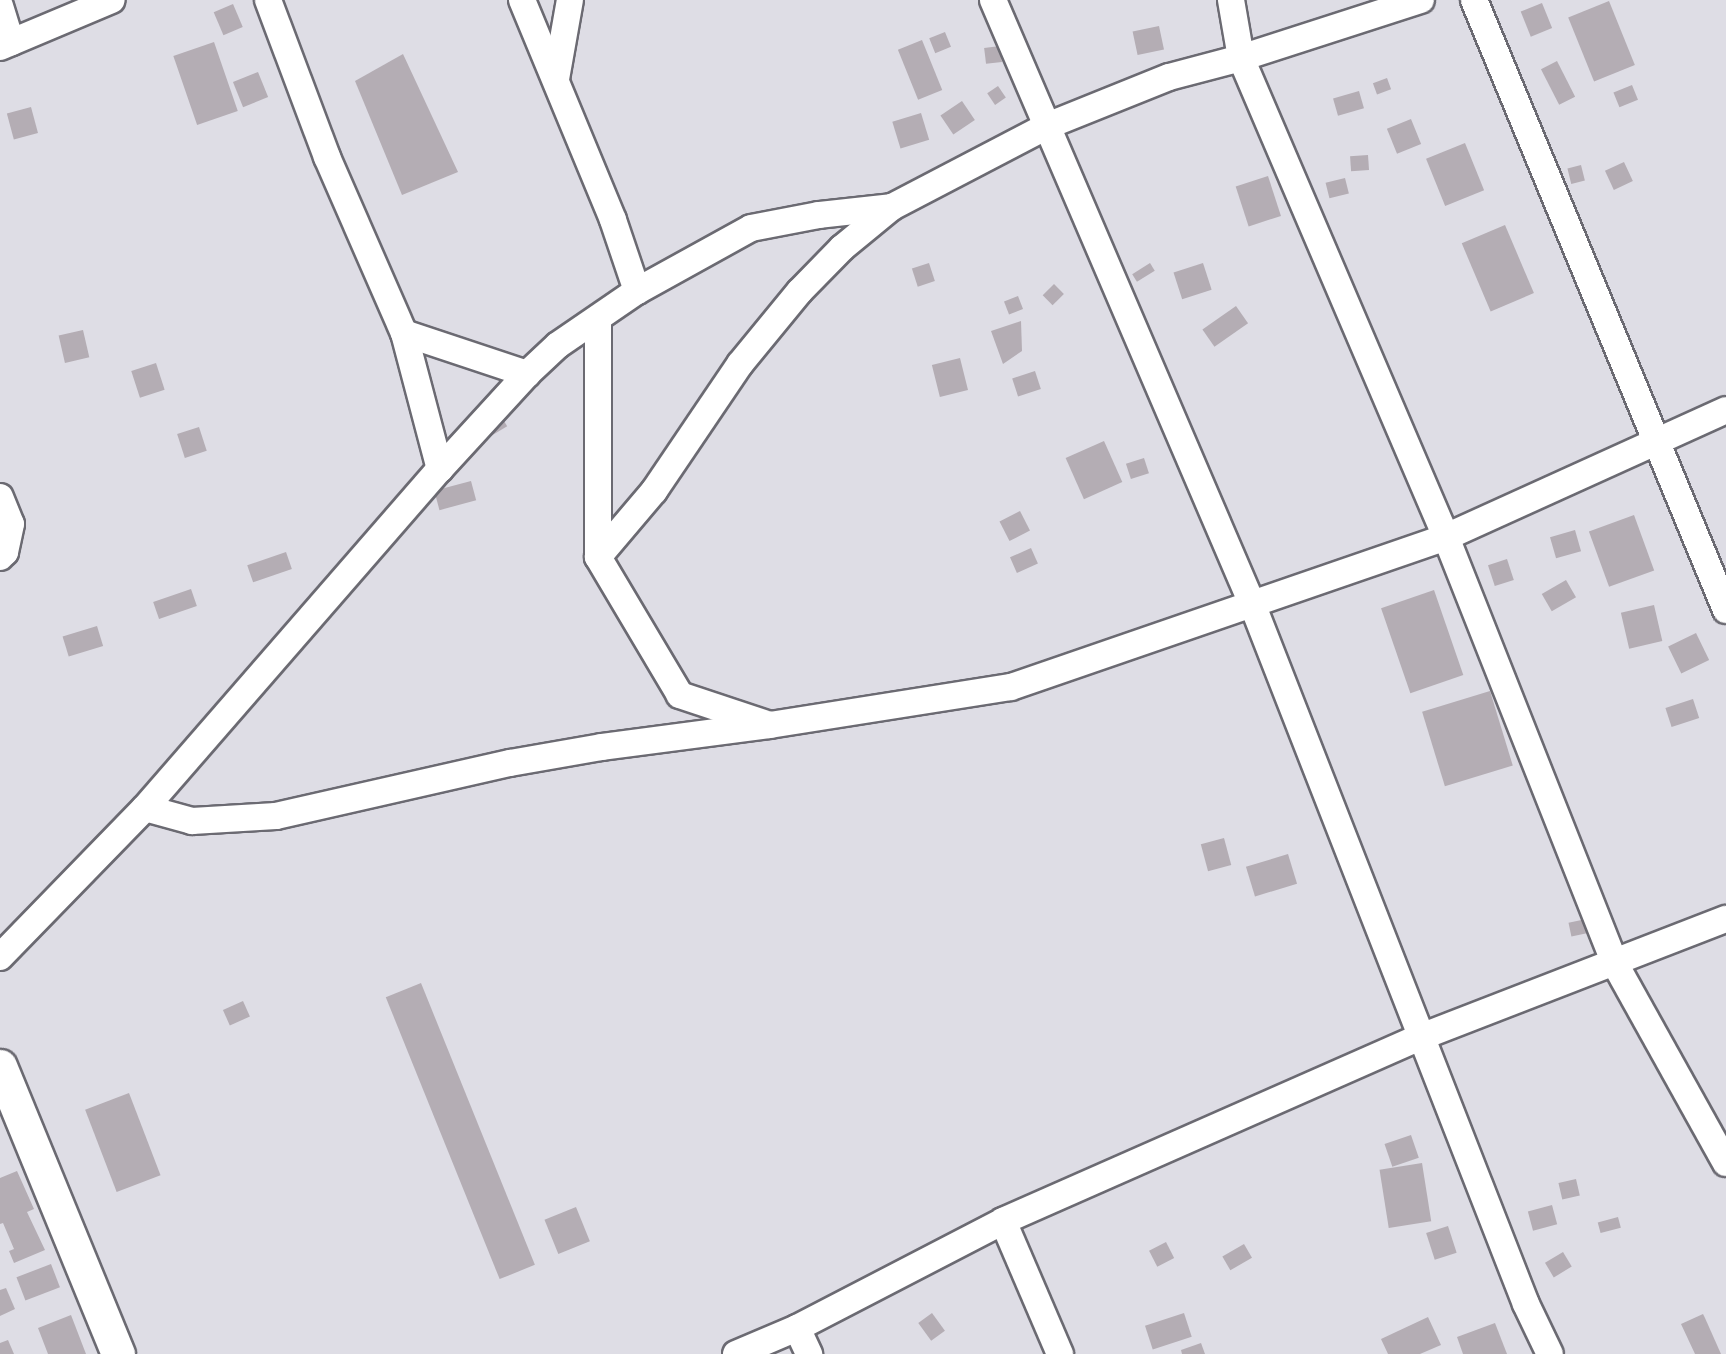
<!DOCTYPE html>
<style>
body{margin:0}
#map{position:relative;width:1726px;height:1354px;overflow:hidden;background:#dedde5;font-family:Ubuntu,sans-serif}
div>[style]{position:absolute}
.building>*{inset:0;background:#b4adb4;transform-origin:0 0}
.roads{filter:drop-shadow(2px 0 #6b6a72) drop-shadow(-2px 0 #6b6a72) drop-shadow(0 2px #6b6a72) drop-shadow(0 -2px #6b6a72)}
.minor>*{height:26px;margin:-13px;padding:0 13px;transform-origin:13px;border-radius:13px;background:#fff}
.tertiary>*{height:33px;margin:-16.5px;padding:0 16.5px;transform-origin:16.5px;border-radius:16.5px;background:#fff}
span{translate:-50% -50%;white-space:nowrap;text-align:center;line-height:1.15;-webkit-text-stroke:4.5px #dedde5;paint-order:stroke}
</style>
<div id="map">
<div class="building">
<i style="left:1609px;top:1px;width:69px;height:44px;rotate:68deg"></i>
<i style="left:1542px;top:3px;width:27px;height:23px;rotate:68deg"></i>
<i style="left:233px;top:4px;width:25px;height:21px;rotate:67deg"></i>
<i style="left:1159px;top:26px;width:24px;height:27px;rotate:78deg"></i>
<i style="left:945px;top:32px;width:16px;height:17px;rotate:68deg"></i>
<i style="left:922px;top:40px;width:54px;height:26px;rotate:68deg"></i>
<i style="left:214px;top:42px;width:73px;height:43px;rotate:71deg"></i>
<i style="left:1000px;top:46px;width:16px;height:16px;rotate:83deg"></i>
<i style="clip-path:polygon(403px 54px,458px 172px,402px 195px,355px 81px)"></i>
<i style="left:1557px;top:61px;width:40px;height:18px;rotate:63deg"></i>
<i style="left:258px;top:72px;width:27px;height:27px;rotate:68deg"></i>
<i style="left:1387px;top:78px;width:12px;height:15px;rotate:70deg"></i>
<i style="left:1632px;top:85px;width:16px;height:20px;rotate:68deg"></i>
<i style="left:998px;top:86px;width:14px;height:13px;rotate:56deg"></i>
<i style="left:1359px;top:91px;width:18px;height:27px;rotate:74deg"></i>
<i style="left:962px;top:101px;width:23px;height:26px;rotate:56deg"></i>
<i style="left:31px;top:107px;width:27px;height:25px;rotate:75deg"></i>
<i style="left:921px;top:113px;width:28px;height:30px;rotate:73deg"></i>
<i style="left:1411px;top:119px;width:27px;height:26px;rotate:68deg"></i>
<i style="left:1465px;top:143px;width:51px;height:42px;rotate:68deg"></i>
<i style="left:1368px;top:155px;width:15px;height:18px;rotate:86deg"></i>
<i style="left:1624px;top:162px;width:21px;height:21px;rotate:65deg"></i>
<i style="left:1581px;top:165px;width:16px;height:14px;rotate:76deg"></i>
<i style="left:1268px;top:176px;width:42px;height:34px;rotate:72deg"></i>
<i style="left:1345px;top:178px;width:16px;height:20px;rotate:76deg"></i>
<i style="left:1505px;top:225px;width:74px;height:47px;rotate:67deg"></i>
<i style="left:929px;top:263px;width:19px;height:18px;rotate:72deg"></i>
<i style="left:1150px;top:263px;width:9px;height:21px;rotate:58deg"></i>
<i style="left:1203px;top:263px;width:28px;height:31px;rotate:72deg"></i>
<i style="left:1054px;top:284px;width:14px;height:16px;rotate:45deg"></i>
<i style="left:1018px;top:296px;width:14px;height:15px;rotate:69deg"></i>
<i style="left:1236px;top:306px;width:21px;height:41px;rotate:55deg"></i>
<i style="clip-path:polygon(1021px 321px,1022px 351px,1003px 364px,991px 331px)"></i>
<i style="left:83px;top:330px;width:28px;height:25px;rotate:77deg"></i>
<i style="left:960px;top:358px;width:33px;height:29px;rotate:76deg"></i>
<i style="left:156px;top:363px;width:28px;height:26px;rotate:72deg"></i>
<i style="left:1035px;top:371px;width:19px;height:24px;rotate:72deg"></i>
<i style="left:501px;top:416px;width:12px;height:22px;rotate:59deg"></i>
<i style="left:199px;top:427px;width:25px;height:23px;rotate:72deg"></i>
<i style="left:1104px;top:441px;width:45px;height:42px;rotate:66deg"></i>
<i style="left:1144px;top:458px;width:16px;height:19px;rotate:72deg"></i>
<i style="left:471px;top:481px;width:20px;height:38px;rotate:75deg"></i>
<i style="left:1020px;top:511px;width:22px;height:23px;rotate:63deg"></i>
<i style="left:1634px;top:515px;width:59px;height:48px;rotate:70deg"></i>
<i style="left:1575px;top:530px;width:22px;height:26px;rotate:74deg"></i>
<i style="left:1031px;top:548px;width:17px;height:23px;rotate:66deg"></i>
<i style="left:286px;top:552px;width:18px;height:41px;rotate:71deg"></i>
<i style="left:1507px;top:559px;width:22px;height:20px;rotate:72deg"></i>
<i style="left:1566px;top:580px;width:20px;height:28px;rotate:60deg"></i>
<i style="left:191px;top:589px;width:18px;height:40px;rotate:71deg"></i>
<i style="left:1434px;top:590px;width:90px;height:56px;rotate:71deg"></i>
<i style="left:1654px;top:605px;width:37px;height:34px;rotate:77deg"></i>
<i style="left:97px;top:626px;width:21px;height:36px;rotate:73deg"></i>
<i style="left:1696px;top:633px;width:30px;height:31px;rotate:64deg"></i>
<i style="left:1490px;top:691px;width:78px;height:71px;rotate:73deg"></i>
<i style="left:1693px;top:699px;width:20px;height:29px;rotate:72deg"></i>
<i style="left:1224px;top:838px;width:28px;height:24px;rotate:75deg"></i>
<i style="left:1288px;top:854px;width:31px;height:44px;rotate:73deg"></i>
<i style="left:1591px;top:918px;width:14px;height:23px;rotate:78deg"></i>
<i style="left:421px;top:983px;width:304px;height:38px;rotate:68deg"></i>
<i style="left:243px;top:1001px;width:17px;height:22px;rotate:66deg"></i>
<i style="left:129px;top:1093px;width:88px;height:47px;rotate:69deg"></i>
<i style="left:1411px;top:1135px;width:24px;height:28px;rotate:71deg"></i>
<i style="left:1422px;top:1163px;width:59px;height:43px;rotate:81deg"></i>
<i style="clip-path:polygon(17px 1171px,34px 1209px,27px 1212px,45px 1250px,14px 1263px,9px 1251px,14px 1249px,3px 1223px,0 1224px,0 1178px)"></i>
<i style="left:1576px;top:1179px;width:17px;height:18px;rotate:77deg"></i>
<i style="left:1552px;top:1205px;width:20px;height:25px;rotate:75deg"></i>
<i style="left:576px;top:1207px;width:37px;height:34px;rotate:68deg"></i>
<i style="left:1618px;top:1217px;width:11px;height:21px;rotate:75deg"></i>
<i style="left:1448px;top:1226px;width:28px;height:23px;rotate:72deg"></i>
<i style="left:1166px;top:1242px;width:18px;height:19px;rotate:63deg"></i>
<i style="left:1244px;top:1244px;width:16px;height:25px;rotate:60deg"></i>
<i style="left:1563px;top:1252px;width:17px;height:21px;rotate:59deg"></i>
<i style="left:51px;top:1264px;width:25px;height:37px;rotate:69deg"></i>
<i style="clip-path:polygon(6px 1288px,15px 1309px,0 1316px,0 1290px)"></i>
<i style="left:932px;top:1313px;width:22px;height:17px;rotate:54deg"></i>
<i style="left:1184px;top:1313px;width:25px;height:41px;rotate:72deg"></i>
<i style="clip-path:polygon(1703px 1314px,1705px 1318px,1721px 1354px,1695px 1354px,1681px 1324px)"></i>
<i style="clip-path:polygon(71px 1315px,86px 1354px,48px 1354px,38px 1328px)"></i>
<i style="clip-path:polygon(1428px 1317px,1441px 1345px,1420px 1354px,1388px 1354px,1381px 1339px)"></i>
<i style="clip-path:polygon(1495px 1323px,1507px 1354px,1463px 1354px,1457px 1337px)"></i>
<i style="clip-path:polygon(8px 1340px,14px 1354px,0 1354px,0 1343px)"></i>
<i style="clip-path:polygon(1201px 1343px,1205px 1354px,1182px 1354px,1181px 1350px)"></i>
</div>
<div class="roads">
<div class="minor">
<i style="left:268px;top:0;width:168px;rotate:69.4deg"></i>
<i style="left:327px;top:157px;width:192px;rotate:66.4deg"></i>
<i style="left:404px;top:333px;width:141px;rotate:75.2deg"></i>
<i style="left:522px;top:0;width:238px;rotate:67.5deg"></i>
<i style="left:613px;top:220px;width:75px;rotate:71.3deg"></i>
<i style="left:993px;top:0;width:659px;rotate:66.78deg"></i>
<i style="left:1253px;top:606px;width:749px;rotate:68.64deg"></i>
<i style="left:1526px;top:1304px;width:55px;rotate:64.4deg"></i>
<i style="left:1231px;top:0;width:59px;rotate:80.2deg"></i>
<i style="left:1241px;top:58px;width:521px;rotate:66.83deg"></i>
<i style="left:1446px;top:537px;width:457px;rotate:68.4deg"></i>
<i style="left:1614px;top:962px;width:230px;rotate:60.9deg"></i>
<i style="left:1474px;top:0;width:660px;rotate:67.55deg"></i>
<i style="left:0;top:6px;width:38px;rotate:73deg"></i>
<i style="left:0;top:47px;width:121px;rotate:-22.8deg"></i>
<i style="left:556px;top:79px;width:80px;rotate:-80deg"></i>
<i style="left:404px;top:333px;width:130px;rotate:18.4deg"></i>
<i style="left:0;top:497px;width:29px;rotate:68deg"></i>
<i style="left:11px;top:524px;width:29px;rotate:102deg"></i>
<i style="left:5px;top:552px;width:7px;rotate:135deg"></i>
<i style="left:598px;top:557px;width:238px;rotate:-90deg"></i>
<i style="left:764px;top:723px;width:89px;rotate:-161.6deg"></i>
<i style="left:680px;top:695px;width:161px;rotate:-120.7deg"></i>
<i style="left:598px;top:557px;width:87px;rotate:-49.7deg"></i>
<i style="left:654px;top:491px;width:153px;rotate:-55.9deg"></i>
<i style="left:740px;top:364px;width:94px;rotate:-50.6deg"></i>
<i style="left:800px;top:291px;width:60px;rotate:-45.7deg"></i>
<i style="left:842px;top:248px;width:65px;rotate:-39.4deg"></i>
<i style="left:892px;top:207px;width:175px;rotate:-27.6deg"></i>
<i style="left:1047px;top:126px;width:131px;rotate:-21.9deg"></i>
<i style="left:1169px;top:77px;width:74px;rotate:-14.8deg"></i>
<i style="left:1241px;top:58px;width:189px;rotate:-17.9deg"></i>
<i style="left:145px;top:808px;width:449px;rotate:-49deg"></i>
<i style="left:440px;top:469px;width:129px;rotate:-47.5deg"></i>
<i style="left:527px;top:374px;width:42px;rotate:-43.1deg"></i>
<i style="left:558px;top:345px;width:96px;rotate:-34.4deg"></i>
<i style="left:637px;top:291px;width:130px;rotate:-28.9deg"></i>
<i style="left:751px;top:228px;width:69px;rotate:-10.8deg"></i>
<i style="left:819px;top:215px;width:73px;rotate:-6.3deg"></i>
<i style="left:0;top:957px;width:208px;rotate:-45.8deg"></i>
<i style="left:145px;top:808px;width:49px;rotate:15.5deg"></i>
<i style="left:192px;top:821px;width:84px;rotate:-3.4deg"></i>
<i style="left:276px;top:816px;width:240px;rotate:-12.8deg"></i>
<i style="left:510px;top:763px;width:93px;rotate:-9.9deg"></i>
<i style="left:602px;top:747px;width:169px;rotate:-7.5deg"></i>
<i style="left:770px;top:725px;width:244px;rotate:-9deg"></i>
<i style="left:1011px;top:687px;width:460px;rotate:-19deg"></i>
<i style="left:1446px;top:537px;width:307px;rotate:-24.4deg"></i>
<i style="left:1003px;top:1221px;width:145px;rotate:66.8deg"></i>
<i style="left:797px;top:1328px;width:29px;rotate:65deg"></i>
<i style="left:736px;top:1354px;width:66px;rotate:-23.1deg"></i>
<i style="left:797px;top:1328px;width:232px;rotate:-27.4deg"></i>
<i style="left:1003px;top:1221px;width:457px;rotate:-23.8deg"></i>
<i style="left:1421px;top:1037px;width:327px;rotate:-21.2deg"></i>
</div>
<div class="tertiary">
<i style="left:0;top:1066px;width:311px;rotate:67.7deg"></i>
</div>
</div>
</div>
